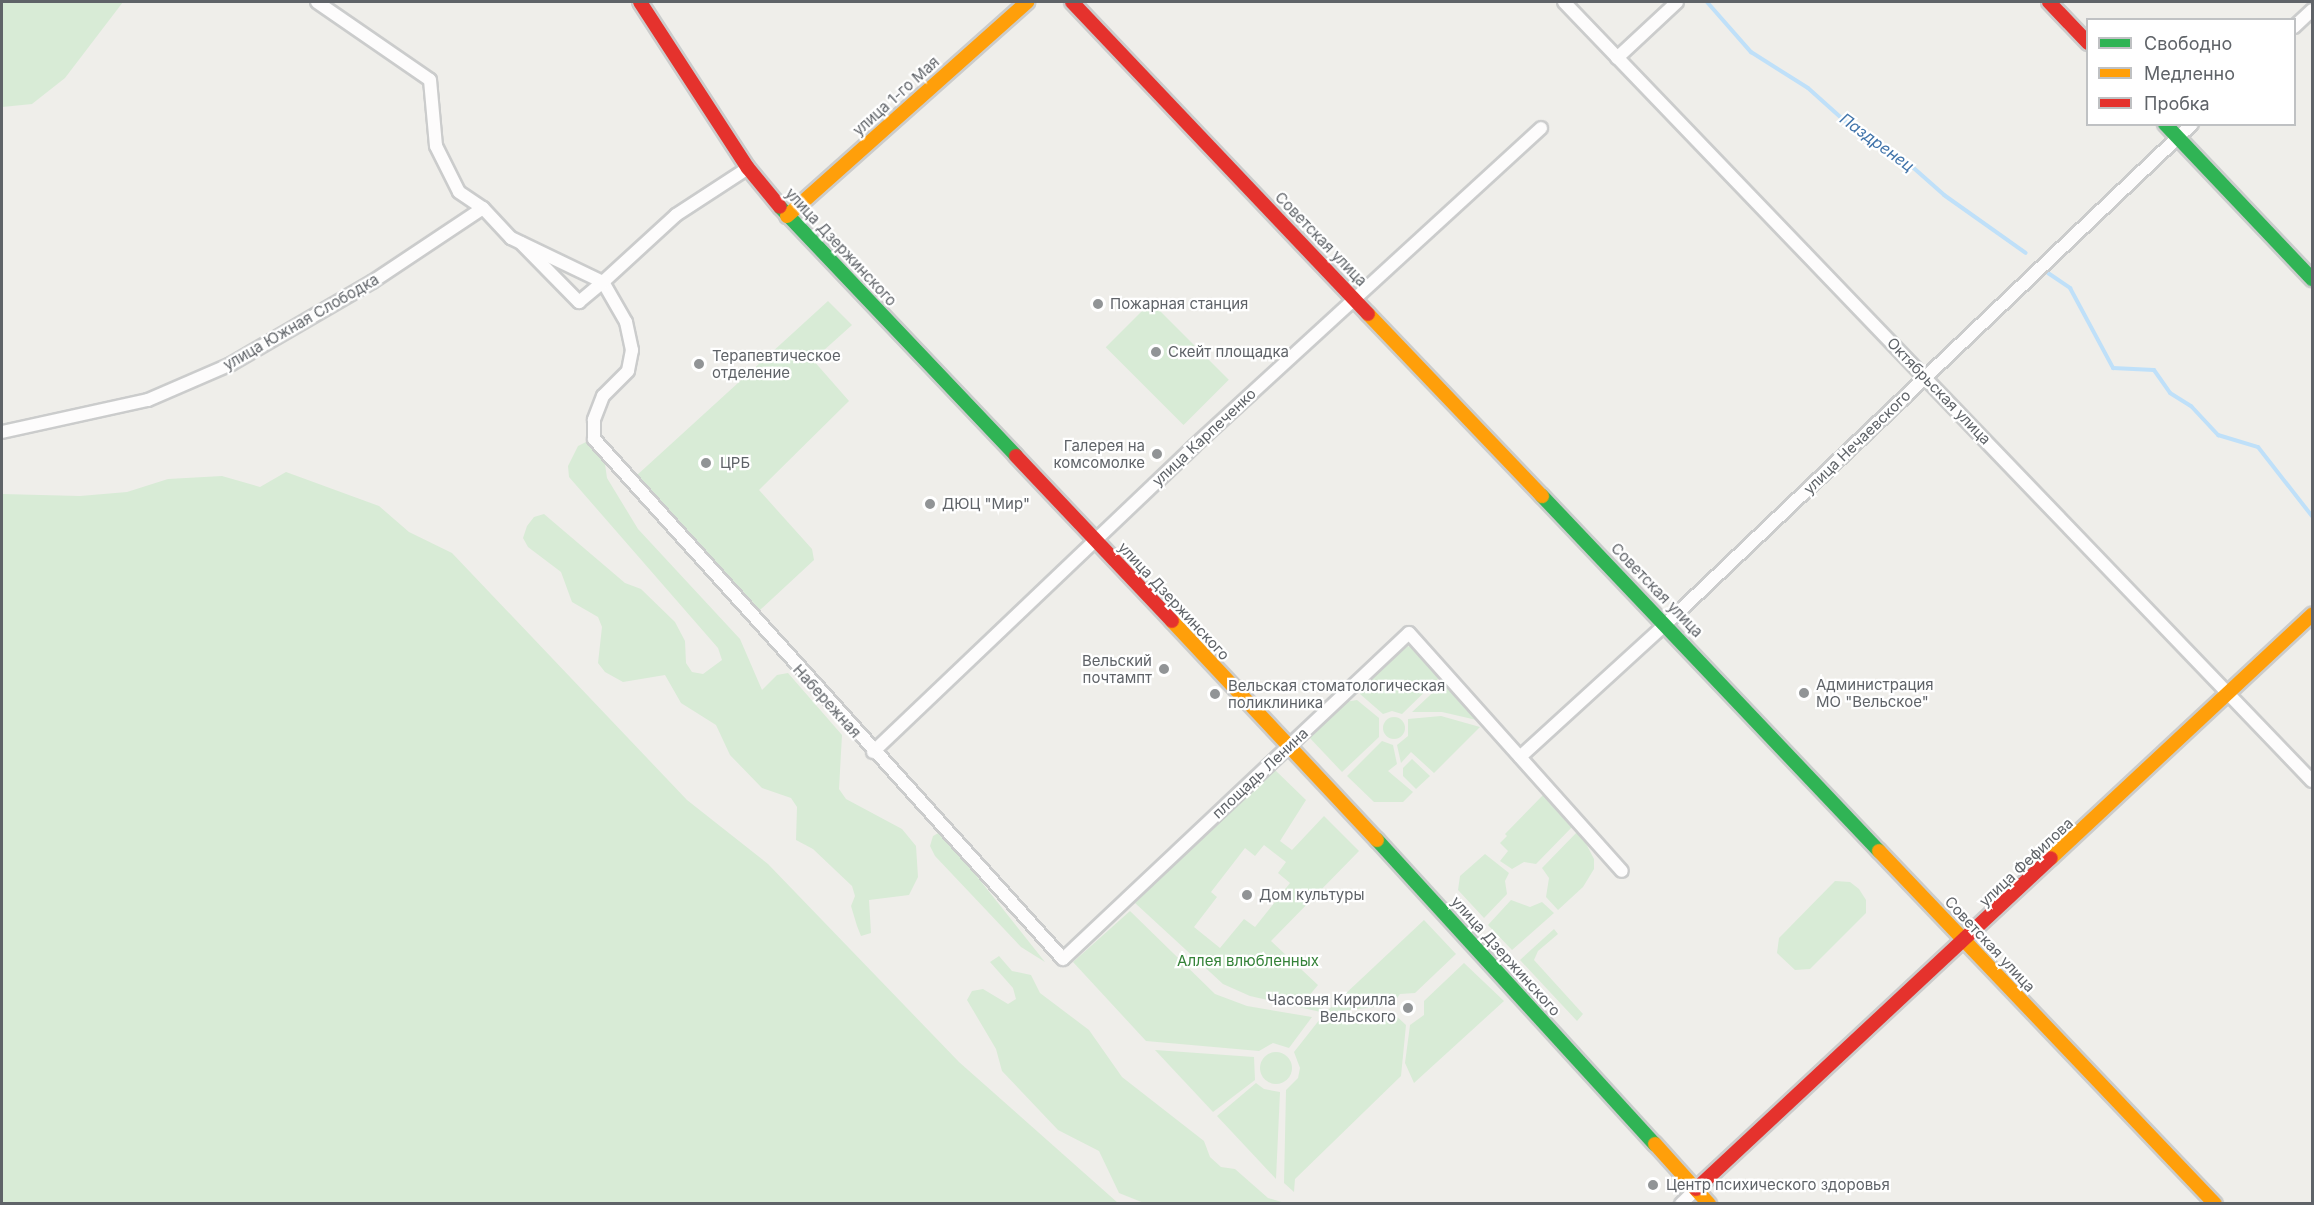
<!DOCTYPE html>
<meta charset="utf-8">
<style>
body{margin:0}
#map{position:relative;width:2314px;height:1205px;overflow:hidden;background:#efeeea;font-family:Inter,sans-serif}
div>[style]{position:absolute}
.green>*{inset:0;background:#d8ebd6;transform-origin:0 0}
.round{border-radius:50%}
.stream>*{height:4px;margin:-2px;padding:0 2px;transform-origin:2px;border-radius:2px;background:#bfe0f9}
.roads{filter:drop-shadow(2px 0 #cbcccc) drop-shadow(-2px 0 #cbcccc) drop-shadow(0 2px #cbcccc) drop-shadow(0 -2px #cbcccc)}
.street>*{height:12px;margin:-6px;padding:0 6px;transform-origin:6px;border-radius:6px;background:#fdfcfc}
.fast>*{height:14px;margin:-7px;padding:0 7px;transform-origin:7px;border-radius:7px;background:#30b455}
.slow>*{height:14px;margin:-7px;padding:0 7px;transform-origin:7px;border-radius:7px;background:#ff9f0a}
.jam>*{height:14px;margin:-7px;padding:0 7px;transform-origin:7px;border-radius:7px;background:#e5322d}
.dots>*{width:16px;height:16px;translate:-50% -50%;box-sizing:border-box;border:3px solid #fff;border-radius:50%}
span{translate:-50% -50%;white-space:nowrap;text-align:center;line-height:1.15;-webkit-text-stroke:4.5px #fff;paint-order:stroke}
.street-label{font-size:15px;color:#5f6368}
.poi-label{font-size:15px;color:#5f6368}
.left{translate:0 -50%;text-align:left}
.right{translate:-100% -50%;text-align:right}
.park-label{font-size:15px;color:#348238}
.water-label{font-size:16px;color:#4174aa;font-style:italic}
.frame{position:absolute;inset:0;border:3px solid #5f6368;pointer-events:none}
.legend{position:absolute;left:2086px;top:18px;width:210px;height:108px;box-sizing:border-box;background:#fff;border:2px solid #bfc1c3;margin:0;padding:8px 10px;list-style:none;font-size:18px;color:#5f6368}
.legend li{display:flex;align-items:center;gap:12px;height:30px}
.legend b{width:30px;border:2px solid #bfc1c3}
</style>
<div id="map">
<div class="green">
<i style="clip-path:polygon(2px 2px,123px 2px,65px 78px,32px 104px,2px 107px)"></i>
<i style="clip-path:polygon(828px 301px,852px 325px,813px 360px,849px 401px,759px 490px,812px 549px,814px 560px,760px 610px,636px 476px)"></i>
<i style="left:1151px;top:302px;width:110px;height:64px;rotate:45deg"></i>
<i style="clip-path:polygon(588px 441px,604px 457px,607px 478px,638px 529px,740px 639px,762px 690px,777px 675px,788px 673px,842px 735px,839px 789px,846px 799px,902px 829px,916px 846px,918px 877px,909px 895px,869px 900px,871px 933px,861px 936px,857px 926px,851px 906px,855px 896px,852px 886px,813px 849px,796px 840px,797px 807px,791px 798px,762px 788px,730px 755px,716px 725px,681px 703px,665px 675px,623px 682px,605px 672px,598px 663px,602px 627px,598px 617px,572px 602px,561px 572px,528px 547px,523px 538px,527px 526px,534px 517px,544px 514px,625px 583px,641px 589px,675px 622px,685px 641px,686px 663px,692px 672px,703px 674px,722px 660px,718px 648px,569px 477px,568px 466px,578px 446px)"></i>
<i style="clip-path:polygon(286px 472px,379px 506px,409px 532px,452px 553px,687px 800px,768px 864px,959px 1062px,1118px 1203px,2px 1203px,2px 494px,80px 496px,127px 492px,168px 479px,222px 476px,260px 487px)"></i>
<i style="clip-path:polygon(1404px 645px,1417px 649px,1441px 676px,1402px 714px,1392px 711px,1383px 714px,1360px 694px,1357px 687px)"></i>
<i style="clip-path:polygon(1443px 683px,1481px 721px,1442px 712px,1412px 712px)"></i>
<i style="clip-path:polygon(1357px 700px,1379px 718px,1379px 737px,1342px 772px,1307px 735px,1339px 703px)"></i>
<i style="clip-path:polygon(1441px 716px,1480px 727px,1434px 773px,1411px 752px,1401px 763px,1397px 745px,1408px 736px,1408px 719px)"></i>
<i class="round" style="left:1383px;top:717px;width:22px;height:22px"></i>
<i style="clip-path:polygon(1382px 741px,1393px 745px,1397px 764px,1388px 771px,1413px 792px,1403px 802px,1374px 802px,1347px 776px)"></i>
<i style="clip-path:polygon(1412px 759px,1430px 776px,1416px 789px,1403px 776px,1403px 768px)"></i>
<i style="clip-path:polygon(evenodd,1274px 769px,1306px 800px,1280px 841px,1292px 850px,1324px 816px,1359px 851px,1271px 941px,1318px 985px,1308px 997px,1326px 1012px,1424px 920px,1456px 954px,1415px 993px,1400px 994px,1392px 1005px,1325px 1013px,1250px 996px,1223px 984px,1135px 903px,1274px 769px,1264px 845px,1286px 862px,1278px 873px,1290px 883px,1255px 927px,1244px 919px,1220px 948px,1194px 927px,1217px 897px,1211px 892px,1245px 848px,1255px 856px,1264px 845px)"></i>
<i style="clip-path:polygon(1545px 793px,1574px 825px,1536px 864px,1524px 862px,1512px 869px,1500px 861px,1508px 851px,1500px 843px,1507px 836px,1505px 834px)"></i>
<i style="clip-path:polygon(1579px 830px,1594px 859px,1594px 869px,1583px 887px,1558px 910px,1546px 897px,1549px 878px,1542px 868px)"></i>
<i style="clip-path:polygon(942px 831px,966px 848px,971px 869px,1045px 962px,1021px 947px,935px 856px,930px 846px,933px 836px)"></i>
<i style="clip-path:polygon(1485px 854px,1509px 873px,1505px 881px,1507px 894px,1484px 918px,1458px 890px,1460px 876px)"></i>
<i style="clip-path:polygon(1835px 881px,1850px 882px,1859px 889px,1866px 900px,1866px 913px,1810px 969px,1795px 970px,1777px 953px,1779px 938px)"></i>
<i style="clip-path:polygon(1511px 900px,1530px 907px,1542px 902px,1554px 913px,1512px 950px,1488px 925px)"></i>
<i style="clip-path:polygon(1130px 911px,1215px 994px,1247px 1006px,1312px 1017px,1289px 1048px,1273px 1043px,1259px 1051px,1146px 1041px,1073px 962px)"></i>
<i style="clip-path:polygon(1554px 929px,1558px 934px,1538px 951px,1534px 960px,1583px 1014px,1577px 1021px,1520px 960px)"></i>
<i style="clip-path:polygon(999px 956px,1012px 971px,1031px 975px,1040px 993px,1089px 1030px,1122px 1077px,1204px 1141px,1210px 1157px,1221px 1167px,1235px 1169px,1268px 1198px,1285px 1203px,1144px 1203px,1119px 1193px,1099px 1151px,1058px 1130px,1002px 1071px,996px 1049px,967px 1000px,972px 991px,983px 989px,1008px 1004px,1016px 999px,1013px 988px,990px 962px)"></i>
<i style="clip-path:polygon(1464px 963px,1504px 1001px,1414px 1083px,1405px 1063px,1410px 1025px,1424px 1015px,1424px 1001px)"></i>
<i style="clip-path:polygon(1392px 1012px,1406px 1025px,1401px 1076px,1295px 1179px,1294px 1192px,1284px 1183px,1286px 1090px,1298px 1078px,1300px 1068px,1294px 1052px,1320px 1019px)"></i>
<i style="clip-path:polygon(1155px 1050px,1254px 1057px,1255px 1080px,1213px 1112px)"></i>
<i class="round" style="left:1260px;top:1052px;width:32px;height:32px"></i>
<i style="clip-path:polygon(1256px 1083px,1264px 1089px,1280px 1092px,1276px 1179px,1217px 1116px)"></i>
</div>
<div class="stream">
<i style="left:1707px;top:2px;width:67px;rotate:48.7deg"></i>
<i style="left:1751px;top:52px;width:67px;rotate:32.3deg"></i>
<i style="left:1808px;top:88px;width:64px;rotate:41.9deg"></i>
<i style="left:1856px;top:131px;width:61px;rotate:31.6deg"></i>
<i style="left:1908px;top:163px;width:48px;rotate:41.6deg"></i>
<i style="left:1944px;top:195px;width:100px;rotate:35.3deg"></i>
<i style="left:2048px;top:273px;width:27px;rotate:34deg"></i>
<i style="left:2070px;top:288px;width:91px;rotate:61.7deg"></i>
<i style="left:2113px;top:368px;width:41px;rotate:2.8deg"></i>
<i style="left:2154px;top:370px;width:28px;rotate:55deg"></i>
<i style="left:2170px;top:393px;width:25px;rotate:32deg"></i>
<i style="left:2191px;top:406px;width:40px;rotate:47deg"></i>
<i style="left:2218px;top:435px;width:42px;rotate:16.7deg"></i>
<i style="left:2258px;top:447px;width:88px;rotate:52deg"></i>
</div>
<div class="roads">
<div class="street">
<i style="left:317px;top:2px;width:137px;rotate:34.6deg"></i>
<i style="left:430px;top:80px;width:66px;rotate:84.8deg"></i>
<i style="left:436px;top:146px;width:51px;rotate:63.4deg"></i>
<i style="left:459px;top:192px;width:29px;rotate:34deg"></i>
<i style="left:1564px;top:2px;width:1080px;rotate:46.16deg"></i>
<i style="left:2294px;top:27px;width:25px;rotate:-43deg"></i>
<i style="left:1617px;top:58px;width:82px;rotate:-43deg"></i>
<i style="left:521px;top:243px;width:83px;rotate:45.5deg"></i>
<i style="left:579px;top:302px;width:31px;rotate:-40deg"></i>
<i style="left:603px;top:282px;width:46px;rotate:60.1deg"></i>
<i style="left:626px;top:322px;width:29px;rotate:78deg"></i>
<i style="left:632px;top:350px;width:21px;rotate:101deg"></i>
<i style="left:628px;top:371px;width:35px;rotate:135deg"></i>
<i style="left:603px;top:396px;width:26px;rotate:111deg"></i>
<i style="left:594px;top:420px;width:19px;rotate:90deg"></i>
<i style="left:594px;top:439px;width:700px;rotate:47.95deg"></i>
<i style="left:1063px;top:959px;width:475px;rotate:-43.3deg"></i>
<i style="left:1409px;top:633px;width:319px;rotate:48.2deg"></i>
<i style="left:2px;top:432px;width:149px;rotate:-12.4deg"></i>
<i style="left:148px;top:400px;width:90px;rotate:-23.4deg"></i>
<i style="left:231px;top:364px;width:163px;rotate:-30.2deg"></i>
<i style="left:372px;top:282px;width:133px;rotate:-33.7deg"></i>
<i style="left:483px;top:208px;width:41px;rotate:47deg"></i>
<i style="left:511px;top:238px;width:102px;rotate:25.6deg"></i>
<i style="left:603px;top:282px;width:99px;rotate:-42.5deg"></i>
<i style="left:676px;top:215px;width:86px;rotate:-33.1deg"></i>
<i style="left:873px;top:752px;width:442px;rotate:-43.6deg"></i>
<i style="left:1193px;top:447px;width:472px;rotate:-42.5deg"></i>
<i style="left:1520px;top:757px;width:199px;rotate:-42.4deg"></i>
<i style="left:1667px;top:623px;width:724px;rotate:-43.55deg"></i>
<i style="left:1681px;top:1204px;width:21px;rotate:-45deg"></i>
</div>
<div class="fast">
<i style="left:2165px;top:124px;width:214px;rotate:46.5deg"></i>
<i style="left:780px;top:207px;width:343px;rotate:46.5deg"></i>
<i style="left:1542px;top:496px;width:489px;rotate:46.5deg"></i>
<i style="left:1377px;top:840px;width:412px;rotate:47.6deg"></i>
</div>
<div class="slow">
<i style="left:787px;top:216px;width:322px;rotate:-41.7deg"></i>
<i style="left:1368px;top:314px;width:252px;rotate:46.3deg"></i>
<i style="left:1172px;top:621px;width:300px;rotate:46.9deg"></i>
<i style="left:1879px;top:851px;width:487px;rotate:46.4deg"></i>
<i style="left:2051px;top:858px;width:357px;rotate:-43deg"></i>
<i style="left:1655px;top:1144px;width:81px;rotate:48deg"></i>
</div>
<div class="jam">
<i style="left:640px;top:2px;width:198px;rotate:57deg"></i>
<i style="left:748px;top:168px;width:50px;rotate:50.6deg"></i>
<i style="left:1072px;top:2px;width:430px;rotate:46.5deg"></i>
<i style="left:2049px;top:2px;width:57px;rotate:46.4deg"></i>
<i style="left:1016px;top:456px;width:227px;rotate:46.6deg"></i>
<i style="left:1696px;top:1189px;width:485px;rotate:-43deg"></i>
</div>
</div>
<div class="dots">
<i style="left:1098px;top:304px;background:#919496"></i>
<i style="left:1156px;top:352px;background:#919496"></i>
<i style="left:699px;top:364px;background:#919496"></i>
<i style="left:1157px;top:454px;background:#919496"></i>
<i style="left:706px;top:463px;background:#919496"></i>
<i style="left:930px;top:504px;background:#919496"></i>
<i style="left:1164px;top:669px;background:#919496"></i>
<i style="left:1804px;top:693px;background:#919496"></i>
<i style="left:1215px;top:694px;background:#919496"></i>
<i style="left:1247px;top:895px;background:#919496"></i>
<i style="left:1408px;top:1008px;background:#919496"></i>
<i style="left:1653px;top:1185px;background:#919496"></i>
</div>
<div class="street-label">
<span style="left:896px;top:96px;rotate:-42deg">улица 1-го Мая</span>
<span style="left:1321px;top:239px;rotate:46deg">Советская улица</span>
<span style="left:841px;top:247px;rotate:47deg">улица Дзержинского</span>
<span style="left:301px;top:322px;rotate:-30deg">улица Южная Слободка</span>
<span style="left:1939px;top:391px;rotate:46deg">Октябрьская улица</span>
<span style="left:1204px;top:437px;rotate:-43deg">улица Карпеченко</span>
<span style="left:1857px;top:442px;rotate:-44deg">улица Нечаевского</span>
<span style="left:1657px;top:590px;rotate:46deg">Советская улица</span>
<span style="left:1174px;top:601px;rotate:47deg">улица Дзержинского</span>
<span style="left:827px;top:701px;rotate:48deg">Набережная</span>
<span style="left:1260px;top:773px;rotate:-43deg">площадь Ленина</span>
<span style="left:2026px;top:862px;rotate:-43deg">улица Фефилова</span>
<span style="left:1990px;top:944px;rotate:47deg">Советская улица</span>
<span style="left:1506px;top:956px;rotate:48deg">улица Дзержинского</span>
</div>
<div class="poi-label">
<span class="left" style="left:1110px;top:304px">Пожарная станция</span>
<span class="left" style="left:1168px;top:352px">Скейт площадка</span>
<span class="left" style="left:712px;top:364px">Терапевтическое<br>отделение</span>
<span class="right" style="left:1145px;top:454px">Галерея на<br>комсомолке</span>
<span class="left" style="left:720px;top:463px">ЦРБ</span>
<span class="left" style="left:942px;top:504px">ДЮЦ "Мир"</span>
<span class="right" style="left:1152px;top:669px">Вельский<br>почтампт</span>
<span class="left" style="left:1816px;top:693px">Администрация<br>МО "Вельское"</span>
<span class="left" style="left:1228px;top:694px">Вельская стоматологическая<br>поликлиника</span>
<span class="left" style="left:1259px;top:895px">Дом культуры</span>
<span class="right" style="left:1396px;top:1008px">Часовня Кирилла<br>Вельского</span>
<span class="left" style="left:1666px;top:1185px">Центр психического здоровья</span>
</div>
<div class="park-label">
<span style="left:1248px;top:961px">Аллея влюбленных</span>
</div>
<div class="water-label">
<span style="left:1877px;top:142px;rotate:36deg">Паздренец</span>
</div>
<div class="frame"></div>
<ul class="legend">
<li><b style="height:8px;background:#30b455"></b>Свободно</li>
<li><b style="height:8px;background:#ff9f0a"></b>Медленно</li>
<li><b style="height:8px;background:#e5322d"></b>Пробка</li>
</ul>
</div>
